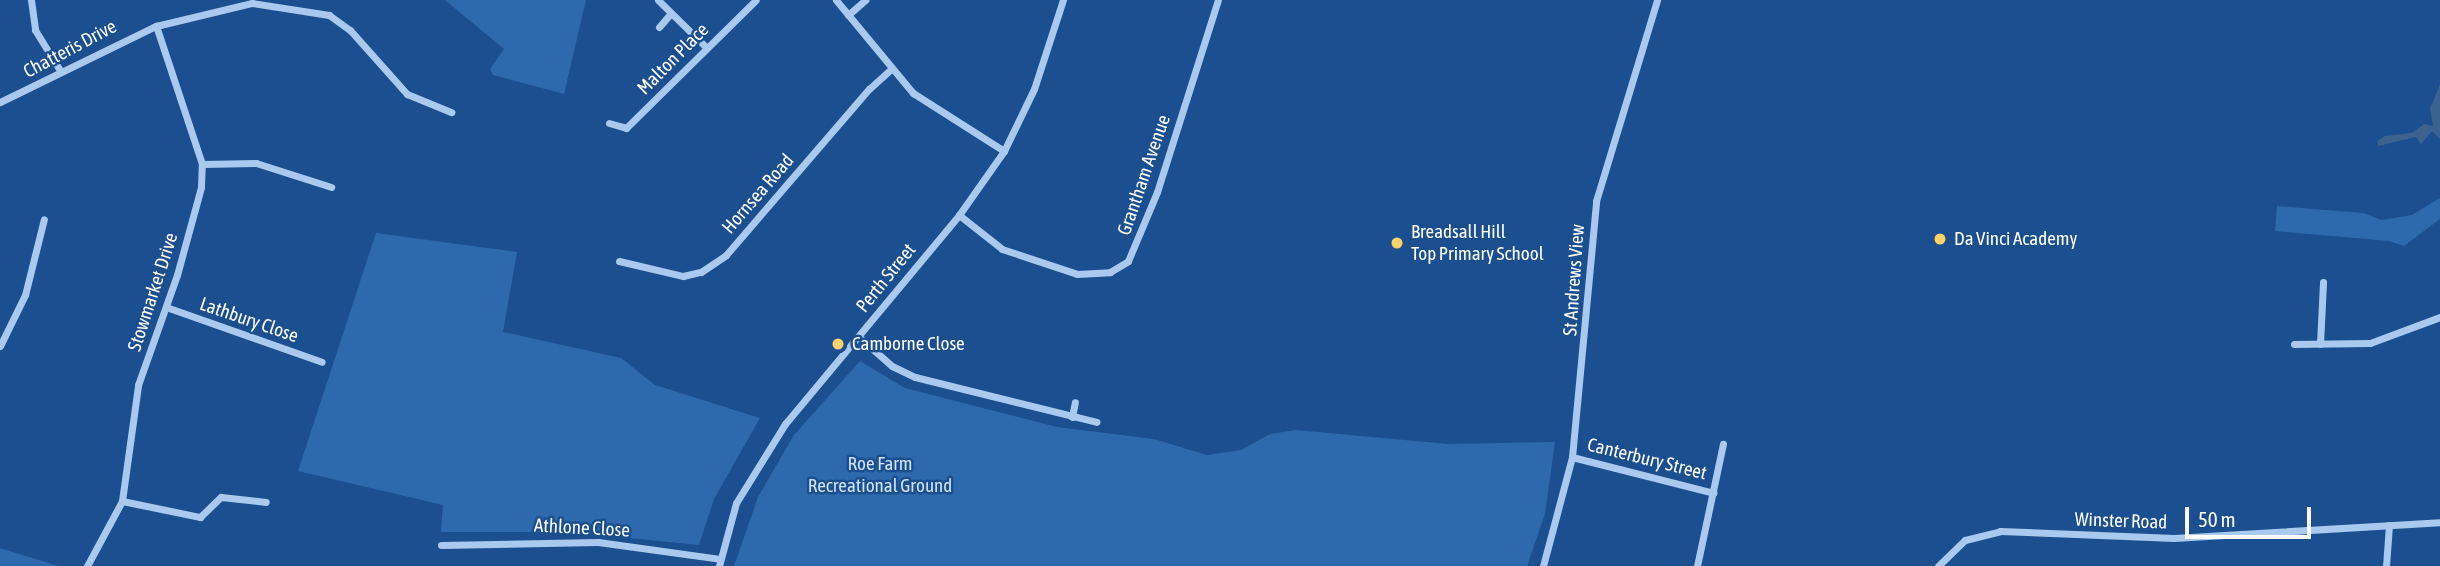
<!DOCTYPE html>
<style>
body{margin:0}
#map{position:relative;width:2440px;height:566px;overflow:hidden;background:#1b4f8f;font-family:"Asap Condensed",sans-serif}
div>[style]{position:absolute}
.green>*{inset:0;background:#2e69ad}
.water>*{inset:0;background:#3c6290}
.street>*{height:7px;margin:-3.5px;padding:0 3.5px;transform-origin:3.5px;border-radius:3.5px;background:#a9c9ee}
.dots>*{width:19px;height:19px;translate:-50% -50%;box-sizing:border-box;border:4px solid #1b4f8f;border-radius:50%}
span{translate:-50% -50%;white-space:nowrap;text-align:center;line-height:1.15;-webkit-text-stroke:5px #1b4f8f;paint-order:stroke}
.street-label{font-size:19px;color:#fff}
.poi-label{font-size:19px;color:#fff}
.left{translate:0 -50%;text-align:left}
.park-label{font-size:19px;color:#cfe3fa}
.scale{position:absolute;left:2185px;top:507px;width:126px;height:32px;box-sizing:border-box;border:4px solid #fff;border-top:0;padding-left:9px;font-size:21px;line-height:24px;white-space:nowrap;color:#fff;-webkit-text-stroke:5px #1b4f8f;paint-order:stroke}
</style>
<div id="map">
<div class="green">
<i style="clip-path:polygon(445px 0,586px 0,564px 94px,493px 75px,490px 69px,504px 49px)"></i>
<i style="clip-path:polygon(2440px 198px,2440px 219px,2404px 246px,2389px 241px,2275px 231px,2277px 206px,2363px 213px,2382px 220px,2412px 215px)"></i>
<i style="clip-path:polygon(376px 233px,517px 252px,503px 332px,621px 358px,655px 385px,760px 418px,714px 499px,699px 545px,570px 532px,441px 532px,443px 505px,298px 471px)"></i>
<i style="clip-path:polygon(860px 361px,905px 388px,1057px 427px,1154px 439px,1207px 455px,1241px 450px,1270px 434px,1296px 430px,1448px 444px,1555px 442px,1545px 514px,1527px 566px,734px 566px,758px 497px,794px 435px)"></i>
<i style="clip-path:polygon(0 548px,58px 566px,0 566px)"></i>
</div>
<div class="water">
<i style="clip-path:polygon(2440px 84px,2440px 139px,2432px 131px,2421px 144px,2416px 137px,2378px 146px,2377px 141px,2385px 136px,2412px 133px,2424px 124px,2433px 126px,2430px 109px)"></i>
</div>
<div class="street">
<i style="left:31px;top:0;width:30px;rotate:82deg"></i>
<i style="left:35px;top:30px;width:49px;rotate:58.2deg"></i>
<i style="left:658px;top:0;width:67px;rotate:44.4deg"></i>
<i style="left:836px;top:0;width:121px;rotate:50.4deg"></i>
<i style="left:913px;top:93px;width:108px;rotate:32.5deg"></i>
<i style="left:848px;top:15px;width:23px;rotate:-41deg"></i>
<i style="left:659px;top:27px;width:18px;rotate:-49deg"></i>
<i style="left:0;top:102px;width:174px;rotate:-26deg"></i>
<i style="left:156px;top:26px;width:99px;rotate:-13.5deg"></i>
<i style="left:252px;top:3px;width:78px;rotate:8.9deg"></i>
<i style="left:329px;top:15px;width:26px;rotate:36deg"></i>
<i style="left:350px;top:30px;width:86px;rotate:48.3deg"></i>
<i style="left:407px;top:94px;width:48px;rotate:22.2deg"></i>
<i style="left:609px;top:123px;width:18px;rotate:16deg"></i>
<i style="left:626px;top:128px;width:182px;rotate:-44.6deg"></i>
<i style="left:202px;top:164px;width:54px;rotate:-1.1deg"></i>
<i style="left:256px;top:163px;width:79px;rotate:17.7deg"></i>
<i style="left:959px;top:215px;width:55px;rotate:38.3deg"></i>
<i style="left:1002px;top:249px;width:79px;rotate:18.4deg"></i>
<i style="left:1077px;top:274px;width:33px;rotate:-3deg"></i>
<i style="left:1110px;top:272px;width:21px;rotate:-31deg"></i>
<i style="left:1128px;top:261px;width:75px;rotate:-67.2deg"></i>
<i style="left:1157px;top:192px;width:201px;rotate:-72.4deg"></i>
<i style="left:619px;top:261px;width:66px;rotate:13.2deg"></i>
<i style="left:683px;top:276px;width:18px;rotate:-13deg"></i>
<i style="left:701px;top:272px;width:30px;rotate:-34deg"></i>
<i style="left:726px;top:255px;width:219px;rotate:-49.3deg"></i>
<i style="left:869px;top:89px;width:30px;rotate:-42deg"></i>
<i style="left:166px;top:307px;width:165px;rotate:19.4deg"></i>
<i style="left:859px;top:337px;width:44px;rotate:41.3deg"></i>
<i style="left:892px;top:366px;width:25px;rotate:26deg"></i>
<i style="left:915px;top:377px;width:187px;rotate:13.9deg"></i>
<i style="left:2294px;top:344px;width:76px;rotate:-0.8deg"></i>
<i style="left:2370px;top:343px;width:75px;rotate:-20.4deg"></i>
<i style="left:2320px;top:344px;width:62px;rotate:-87.2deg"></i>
<i style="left:0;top:346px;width:57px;rotate:-63.9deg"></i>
<i style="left:25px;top:295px;width:78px;rotate:-76deg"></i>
<i style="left:1072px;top:417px;width:15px;rotate:-79deg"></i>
<i style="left:1572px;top:457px;width:146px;rotate:14.2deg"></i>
<i style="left:122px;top:501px;width:80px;rotate:11.6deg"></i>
<i style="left:200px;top:517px;width:29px;rotate:-44deg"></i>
<i style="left:221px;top:497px;width:45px;rotate:6.3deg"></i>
<i style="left:441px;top:545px;width:157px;rotate:-1.1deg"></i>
<i style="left:598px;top:542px;width:123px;rotate:7.9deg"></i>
<i style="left:87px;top:566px;width:74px;rotate:-61.7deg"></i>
<i style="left:122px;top:501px;width:117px;rotate:-82.1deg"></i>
<i style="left:138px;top:385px;width:117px;rotate:-70.5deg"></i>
<i style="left:177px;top:275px;width:91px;rotate:-74.7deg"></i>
<i style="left:201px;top:187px;width:23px;rotate:-88deg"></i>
<i style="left:202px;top:164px;width:145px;rotate:-108.4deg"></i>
<i style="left:719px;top:566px;width:65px;rotate:-74.9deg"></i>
<i style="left:736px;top:503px;width:93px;rotate:-58.2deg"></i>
<i style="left:785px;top:424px;width:272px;rotate:-50.2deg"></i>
<i style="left:959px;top:215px;width:78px;rotate:-54.9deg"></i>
<i style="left:1004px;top:151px;width:69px;rotate:-64.2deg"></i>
<i style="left:1034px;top:89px;width:94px;rotate:-72deg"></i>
<i style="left:1543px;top:566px;width:113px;rotate:-75.1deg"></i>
<i style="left:1572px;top:457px;width:257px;rotate:-84.6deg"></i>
<i style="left:1596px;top:201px;width:210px;rotate:-73.1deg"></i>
<i style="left:1697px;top:566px;width:125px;rotate:-78deg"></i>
<i style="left:1938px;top:566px;width:37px;rotate:-44deg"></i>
<i style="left:1965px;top:540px;width:36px;rotate:-14deg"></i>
<i style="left:2000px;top:531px;width:174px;rotate:2.3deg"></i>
<i style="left:2174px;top:538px;width:266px;rotate:-3.4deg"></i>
<i style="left:2386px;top:566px;width:41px;rotate:-85.8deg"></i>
</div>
<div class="dots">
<i style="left:1940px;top:239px;background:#ffd166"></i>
<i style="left:1397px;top:243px;background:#ffd166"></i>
<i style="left:838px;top:344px;background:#ffd166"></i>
</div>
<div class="street-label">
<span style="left:70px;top:49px;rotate:-28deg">Chatteris Drive</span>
<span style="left:673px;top:59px;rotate:-45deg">Malton Place</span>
<span style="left:1144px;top:175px;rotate:-71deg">Grantham Avenue</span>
<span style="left:758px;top:194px;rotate:-49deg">Hornsea Road</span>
<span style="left:886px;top:278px;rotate:-51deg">Perth Street</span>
<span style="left:1574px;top:280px;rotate:-86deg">St Andrews View</span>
<span style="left:153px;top:292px;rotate:-72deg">Stowmarket Drive</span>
<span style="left:249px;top:320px;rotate:19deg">Lathbury Close</span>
<span style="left:1647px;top:459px;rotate:14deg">Canterbury Street</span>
<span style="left:2121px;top:521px;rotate:2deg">Winster Road</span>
<span style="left:582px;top:528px;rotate:3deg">Athlone Close</span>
</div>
<div class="poi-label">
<span class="left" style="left:1411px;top:243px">Breadsall Hill<br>Top Primary School</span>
<span class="left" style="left:1954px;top:239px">Da Vinci Academy</span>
<span class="left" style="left:852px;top:344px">Camborne Close</span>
</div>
<div class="park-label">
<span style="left:880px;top:475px">Roe Farm<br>Recreational Ground</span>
</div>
<div class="scale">50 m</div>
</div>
